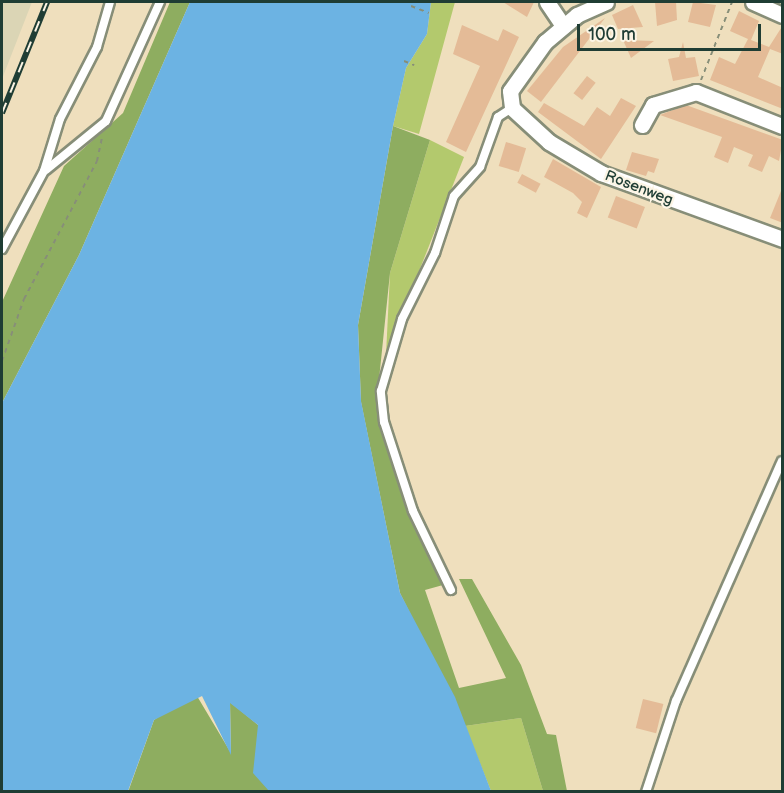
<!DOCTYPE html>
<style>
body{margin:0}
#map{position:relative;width:784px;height:793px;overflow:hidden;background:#efdfbd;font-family:"Balsamiq Sans",sans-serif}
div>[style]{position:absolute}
.built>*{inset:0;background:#dbd5b5}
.green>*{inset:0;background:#b3c96d}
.forest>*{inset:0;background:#8ead60}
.water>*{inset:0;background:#6cb3e3}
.building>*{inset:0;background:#e4bb97;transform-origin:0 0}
.path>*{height:2px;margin-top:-1px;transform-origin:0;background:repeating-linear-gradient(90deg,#878e78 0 4.5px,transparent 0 9px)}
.roads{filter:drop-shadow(2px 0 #878e78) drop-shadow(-2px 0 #878e78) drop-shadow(0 2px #878e78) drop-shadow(0 -2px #878e78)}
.service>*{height:8px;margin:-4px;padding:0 4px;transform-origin:4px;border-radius:4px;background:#fff}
.minor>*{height:15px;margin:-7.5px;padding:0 7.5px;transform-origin:7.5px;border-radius:7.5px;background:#fff}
.rail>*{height:6px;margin-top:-3px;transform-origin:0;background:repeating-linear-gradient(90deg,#fcf5e5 0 11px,#1f3d34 0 22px);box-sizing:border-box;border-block:2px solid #1f3d34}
span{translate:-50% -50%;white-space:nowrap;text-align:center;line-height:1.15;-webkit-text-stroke:4.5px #fcf5e5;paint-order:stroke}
.street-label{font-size:15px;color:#1f3d34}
.frame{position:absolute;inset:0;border:3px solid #1f3d34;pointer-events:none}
.scale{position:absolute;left:577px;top:24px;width:184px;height:27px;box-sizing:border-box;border:3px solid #1f3d34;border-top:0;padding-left:8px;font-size:18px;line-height:21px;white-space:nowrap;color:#1f3d34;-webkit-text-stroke:4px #fcf5e5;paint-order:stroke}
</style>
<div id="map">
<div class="built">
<i style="clip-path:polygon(2px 2px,32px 2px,2px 79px)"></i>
</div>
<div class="green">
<i style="clip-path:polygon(431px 2px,455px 2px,419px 134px,393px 126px,406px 68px,427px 34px)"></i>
<i style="clip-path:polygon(430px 140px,464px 157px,386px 355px,390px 273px)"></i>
<i style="clip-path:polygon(521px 718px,543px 791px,491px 791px,465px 726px)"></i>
</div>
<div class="forest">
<i style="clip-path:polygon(170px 2px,190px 2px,79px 255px,2px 403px,2px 302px,64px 166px,123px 113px)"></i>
<i style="clip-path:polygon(393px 126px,430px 140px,390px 273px,378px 389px,381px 425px,412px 523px,443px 585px,425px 590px,459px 688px,506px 678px,459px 579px,472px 579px,521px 665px,547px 734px,556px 735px,567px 791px,543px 791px,521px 718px,465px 726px,400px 593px,361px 402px,358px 325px)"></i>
<i style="clip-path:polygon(194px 691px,231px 753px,230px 702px,258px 725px,271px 791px,128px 792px,154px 720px)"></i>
</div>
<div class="water">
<i style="clip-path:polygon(190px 2px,431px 2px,427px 34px,406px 68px,393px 126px,358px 325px,361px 401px,400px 593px,455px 697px,491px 791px,269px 791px,253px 773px,258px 725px,230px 703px,231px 755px,202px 696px,154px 720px,128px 791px,2px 791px,2px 403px,79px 255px)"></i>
</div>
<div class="building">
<i style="clip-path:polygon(503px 2px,534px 2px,527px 17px)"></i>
<i style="clip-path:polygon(655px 2px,676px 2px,677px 20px,657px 26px)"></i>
<i style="clip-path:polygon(693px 2px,716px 5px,710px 27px,688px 22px)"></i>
<i style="clip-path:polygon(633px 5px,643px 27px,618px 29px,612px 15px)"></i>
<i style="clip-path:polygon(739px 11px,759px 21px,751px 40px,769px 47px,783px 25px,783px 54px,770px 49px,758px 77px,783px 88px,783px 109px,710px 80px,719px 57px,735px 64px,748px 39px,730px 31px)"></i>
<i style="clip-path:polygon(605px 18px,541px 102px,527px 91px,563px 47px)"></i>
<i style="clip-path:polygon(462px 25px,498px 41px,503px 29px,519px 37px,466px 152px,446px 142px,480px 66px,453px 54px)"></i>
<i style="clip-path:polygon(623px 40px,654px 41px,631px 58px)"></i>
<i style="clip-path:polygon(683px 42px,686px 58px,695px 57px,699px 76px,673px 81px,668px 59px,679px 57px)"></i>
<i style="left:587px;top:76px;width:11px;height:22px;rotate:38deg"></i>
<i style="clip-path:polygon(621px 98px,636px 106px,601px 159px,538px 112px,544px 103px,584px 126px,597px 107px,610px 116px)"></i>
<i style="clip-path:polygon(686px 105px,783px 140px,779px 161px,769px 156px,762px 172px,748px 166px,753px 155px,734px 147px,728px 163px,714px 157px,722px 137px,660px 115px)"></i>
<i style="left:506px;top:142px;width:21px;height:25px;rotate:17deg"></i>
<i style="clip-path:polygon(632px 152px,659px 159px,654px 173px,648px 171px,646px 176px,626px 170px)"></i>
<i style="clip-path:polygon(553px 159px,601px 187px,587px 218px,577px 213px,582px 202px,573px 193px,544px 177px)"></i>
<i style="left:522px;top:174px;width:21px;height:10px;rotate:28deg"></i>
<i style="clip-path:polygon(783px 186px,783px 223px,770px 218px)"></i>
<i style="left:616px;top:196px;width:31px;height:23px;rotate:21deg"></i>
<i style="left:643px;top:699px;width:21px;height:30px;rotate:14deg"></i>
</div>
<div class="path">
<i style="left:411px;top:6px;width:19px;rotate:21deg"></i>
<i style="left:404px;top:61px;width:11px;rotate:22deg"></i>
<i style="left:701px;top:80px;width:84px;rotate:-68.3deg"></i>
<i style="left:2px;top:361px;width:66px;rotate:-70.5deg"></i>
<i style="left:24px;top:299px;width:156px;rotate:-62.1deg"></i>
<i style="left:97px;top:161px;width:24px;rotate:-78deg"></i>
</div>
<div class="roads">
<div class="service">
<i style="left:46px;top:170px;width:77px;rotate:-39.2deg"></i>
<i style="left:106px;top:121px;width:131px;rotate:-65.6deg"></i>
<i style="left:2px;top:249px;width:89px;rotate:-61.7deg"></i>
<i style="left:44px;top:171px;width:54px;rotate:-72.9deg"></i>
<i style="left:60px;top:119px;width:81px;rotate:-62.8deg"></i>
<i style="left:97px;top:47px;width:47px;rotate:-73.9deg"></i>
<i style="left:451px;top:590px;width:88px;rotate:-115.7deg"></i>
<i style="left:413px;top:511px;width:94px;rotate:-108deg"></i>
<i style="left:384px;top:422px;width:31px;rotate:-96deg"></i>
<i style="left:381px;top:391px;width:75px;rotate:-73.7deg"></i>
<i style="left:402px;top:319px;width:74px;rotate:-63.4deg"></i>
<i style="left:435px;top:253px;width:60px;rotate:-71.6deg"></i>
<i style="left:454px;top:196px;width:39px;rotate:-48deg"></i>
<i style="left:480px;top:167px;width:53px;rotate:-70.2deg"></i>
<i style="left:498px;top:117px;width:17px;rotate:-33deg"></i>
<i style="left:646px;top:792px;width:96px;rotate:-71.8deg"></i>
<i style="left:676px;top:701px;width:262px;rotate:-66.2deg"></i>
</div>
<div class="minor">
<i style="left:547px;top:2px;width:29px;rotate:56deg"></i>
<i style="left:606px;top:2px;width:32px;rotate:156deg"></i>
<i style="left:577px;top:15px;width:42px;rotate:139.8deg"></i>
<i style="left:545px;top:42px;width:60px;rotate:125.5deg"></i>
<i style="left:510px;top:91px;width:17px;rotate:83deg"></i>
<i style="left:512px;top:108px;width:50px;rotate:42.6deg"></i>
<i style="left:549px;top:142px;width:61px;rotate:30.8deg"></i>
<i style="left:601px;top:173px;width:193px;rotate:20deg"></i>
<i style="left:753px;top:2px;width:32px;rotate:24deg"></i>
<i style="left:642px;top:125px;width:23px;rotate:-61deg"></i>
<i style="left:653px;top:105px;width:45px;rotate:-16.8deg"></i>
<i style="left:696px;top:92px;width:92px;rotate:21.6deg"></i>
</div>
</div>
<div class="rail">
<i style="left:2px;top:113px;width:120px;rotate:-67.9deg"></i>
</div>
<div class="street-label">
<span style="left:639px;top:188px;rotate:21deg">Rosenweg</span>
</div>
<div class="frame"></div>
<div class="scale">100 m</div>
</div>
